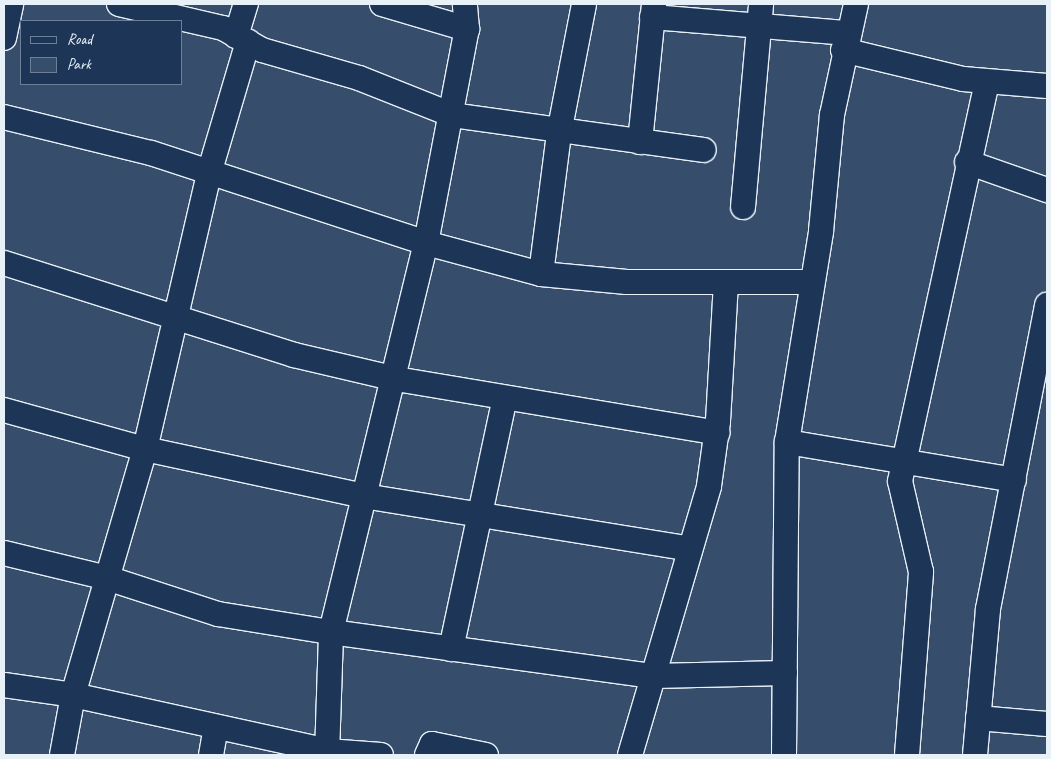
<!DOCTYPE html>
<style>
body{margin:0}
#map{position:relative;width:1051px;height:759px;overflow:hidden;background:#1d3557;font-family:Caveat,sans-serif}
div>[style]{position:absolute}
.green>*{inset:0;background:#374d6c}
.roads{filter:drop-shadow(1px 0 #e8f1f8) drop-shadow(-1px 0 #e8f1f8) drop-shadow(0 1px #e8f1f8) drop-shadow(0 -1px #e8f1f8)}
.street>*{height:24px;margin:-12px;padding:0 12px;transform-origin:12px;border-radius:12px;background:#1d3557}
span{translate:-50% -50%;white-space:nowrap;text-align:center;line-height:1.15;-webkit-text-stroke:4px #1d3557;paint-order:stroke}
.frame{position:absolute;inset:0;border:5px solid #e8f1f8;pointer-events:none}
.legend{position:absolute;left:20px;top:20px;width:162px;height:65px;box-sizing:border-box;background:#1d3557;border:1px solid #6e8097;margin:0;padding:6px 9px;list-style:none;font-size:15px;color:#e8f1f8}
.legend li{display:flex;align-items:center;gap:10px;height:25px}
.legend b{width:25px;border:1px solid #6e8097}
</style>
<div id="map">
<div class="green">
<i style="clip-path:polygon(evenodd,4px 4px,1047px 4px,1047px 755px,4px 755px,4px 4px,21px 21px,181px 21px,181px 84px,21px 84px,21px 21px)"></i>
</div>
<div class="roads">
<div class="street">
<i style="left:119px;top:4px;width:107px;rotate:13deg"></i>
<i style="left:223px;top:28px;width:45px;rotate:29.4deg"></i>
<i style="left:262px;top:50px;width:101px;rotate:16.1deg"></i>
<i style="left:359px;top:78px;width:100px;rotate:21.7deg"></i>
<i style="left:452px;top:115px;width:254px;rotate:7.9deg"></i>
<i style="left:382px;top:4px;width:89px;rotate:16.4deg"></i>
<i style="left:652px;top:17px;width:197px;rotate:4.7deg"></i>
<i style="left:236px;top:36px;width:34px;rotate:-73deg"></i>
<i style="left:4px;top:38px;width:35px;rotate:-78deg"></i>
<i style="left:843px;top:50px;width:123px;rotate:13.6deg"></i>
<i style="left:963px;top:79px;width:84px;rotate:4.8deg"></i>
<i style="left:4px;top:117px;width:151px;rotate:13.8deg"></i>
<i style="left:151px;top:153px;width:289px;rotate:18.1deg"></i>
<i style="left:426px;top:243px;width:119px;rotate:15.1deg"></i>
<i style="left:541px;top:274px;width:86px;rotate:5.3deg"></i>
<i style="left:627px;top:282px;width:184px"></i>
<i style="left:640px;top:142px;width:139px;rotate:-84.2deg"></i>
<i style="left:967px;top:162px;width:85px;rotate:19.3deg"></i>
<i style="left:743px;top:207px;width:204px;rotate:-84.9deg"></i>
<i style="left:4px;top:263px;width:304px;rotate:17.6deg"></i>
<i style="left:294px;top:355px;width:105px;rotate:13.2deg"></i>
<i style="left:396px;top:379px;width:326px;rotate:9.5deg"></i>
<i style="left:541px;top:274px;width:142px;rotate:-82.7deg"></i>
<i style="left:559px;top:133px;width:131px;rotate:-79deg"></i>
<i style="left:4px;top:410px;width:146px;rotate:15.5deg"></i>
<i style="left:145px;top:449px;width:224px;rotate:12.1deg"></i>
<i style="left:364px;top:496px;width:330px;rotate:9.2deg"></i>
<i style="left:787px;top:442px;width:230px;rotate:9.5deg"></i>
<i style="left:4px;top:553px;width:106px;rotate:13.6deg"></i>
<i style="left:107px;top:578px;width:117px;rotate:18deg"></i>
<i style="left:218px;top:614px;width:114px;rotate:9.1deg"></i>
<i style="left:331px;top:632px;width:325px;rotate:7.8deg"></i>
<i style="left:653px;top:676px;width:132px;rotate:-1.3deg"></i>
<i style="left:451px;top:649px;width:254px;rotate:-77.9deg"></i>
<i style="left:4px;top:685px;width:70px;rotate:8.2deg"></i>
<i style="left:73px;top:695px;width:260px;rotate:12.4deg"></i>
<i style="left:327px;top:751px;width:54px;rotate:4.2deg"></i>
<i style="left:978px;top:718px;width:69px;rotate:5deg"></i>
<i style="left:62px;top:755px;width:61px;rotate:-79.6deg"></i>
<i style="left:73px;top:695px;width:256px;rotate:-73.7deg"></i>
<i style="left:145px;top:449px;width:286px;rotate:-76.9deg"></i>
<i style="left:210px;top:170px;width:134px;rotate:-73.5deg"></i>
<i style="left:211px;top:755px;width:27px;rotate:-80deg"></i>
<i style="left:327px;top:755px;width:123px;rotate:-88.1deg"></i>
<i style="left:331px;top:632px;width:400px;rotate:-76.3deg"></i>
<i style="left:426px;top:243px;width:218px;rotate:-79.2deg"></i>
<i style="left:467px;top:29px;width:25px;rotate:-95deg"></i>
<i style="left:427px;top:755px;width:12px;rotate:-66deg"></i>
<i style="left:432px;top:744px;width:55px;rotate:11.5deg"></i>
<i style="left:630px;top:755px;width:280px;rotate:-73.6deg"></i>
<i style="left:709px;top:486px;width:66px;rotate:-82.1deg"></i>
<i style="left:718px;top:421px;width:139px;rotate:-86.7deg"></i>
<i style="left:784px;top:755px;width:313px;rotate:-89.5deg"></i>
<i style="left:787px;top:442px;width:214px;rotate:-80.8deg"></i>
<i style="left:821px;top:231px;width:117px;rotate:-84.6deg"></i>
<i style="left:832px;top:115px;width:114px;rotate:-77.8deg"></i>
<i style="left:907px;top:755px;width:184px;rotate:-85.6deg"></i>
<i style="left:921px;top:572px;width:93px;rotate:-103deg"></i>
<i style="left:900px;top:481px;width:408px;rotate:-77.7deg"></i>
<i style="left:975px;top:755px;width:147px;rotate:-84.9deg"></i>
<i style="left:988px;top:609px;width:310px;rotate:-79deg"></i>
</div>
</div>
<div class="frame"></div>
<ul class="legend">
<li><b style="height:6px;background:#1d3557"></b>Road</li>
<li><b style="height:14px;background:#374d6c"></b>Park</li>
</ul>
</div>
